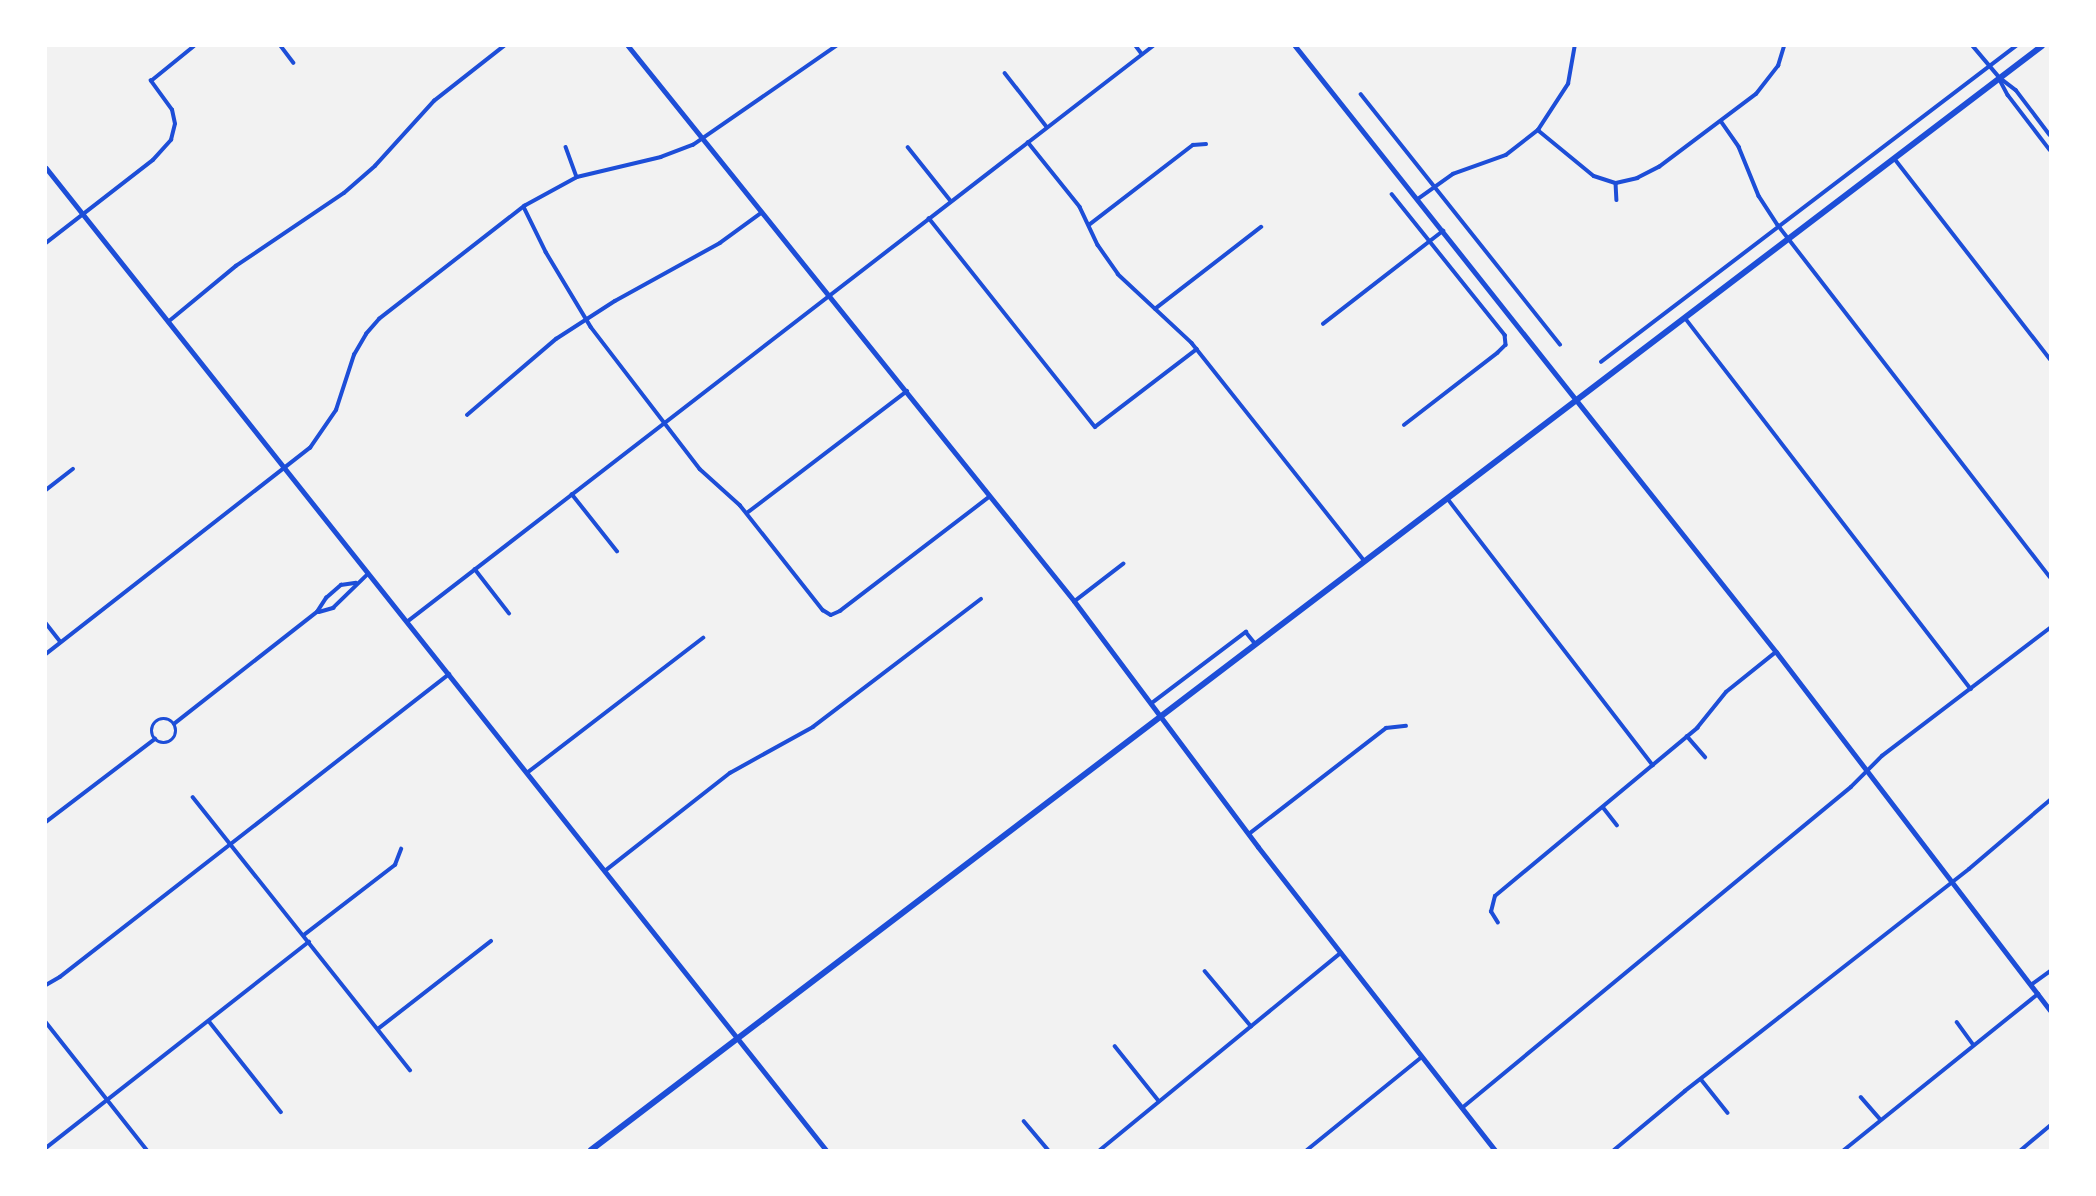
<!DOCTYPE html>
<style>
body{margin:0}
#map{position:relative;width:2096px;height:1196px;overflow:hidden;background:#f2f2f2;font-family:"Fira Sans",sans-serif}
div>[style]{position:absolute}
.minor>*{height:3.5px;margin:-1.75px;padding:0 1.75px;transform-origin:1.75px;border-radius:1.75px;background:#1d4ed8}
.minor>.ring{margin:-1.75px;padding:0;box-sizing:content-box;background:none;border:3.5px solid #1d4ed8;border-radius:50%}
.tertiary>*{height:5px;margin:-2.5px;padding:0 2.5px;transform-origin:2.5px;border-radius:2.5px;background:#1d4ed8}
.secondary>*{height:5px;margin:-2.5px;padding:0 2.5px;transform-origin:2.5px;border-radius:2.5px;background:#1d4ed8}
.primary>*{height:6px;margin:-3px;padding:0 3px;transform-origin:3px;border-radius:3px;background:#1d4ed8}
span{translate:-50% -50%;white-space:nowrap;text-align:center;line-height:1.15;-webkit-text-stroke:5px #fff;paint-order:stroke}
.frame{position:absolute;inset:0;border:47px solid #fff;pointer-events:none}
</style>
<div id="map">
<div class="minor">
<i style="left:281px;top:46px;width:21px;rotate:53deg"></i>
<i style="left:1136px;top:46px;width:10px;rotate:53deg"></i>
<i style="left:1973px;top:46px;width:42px;rotate:49.8deg"></i>
<i style="left:2000px;top:78px;width:20px;rotate:37deg"></i>
<i style="left:2016px;top:90px;width:56px;rotate:52.9deg"></i>
<i style="left:1005px;top:73px;width:68px;rotate:52.1deg"></i>
<i style="left:2000px;top:80px;width:17px;rotate:62deg"></i>
<i style="left:2008px;top:95px;width:69px;rotate:52.6deg"></i>
<i style="left:1361px;top:94px;width:320px;rotate:51.5deg"></i>
<i style="left:1721px;top:121px;width:32px;rotate:55deg"></i>
<i style="left:1739px;top:147px;width:53px;rotate:67.8deg"></i>
<i style="left:1759px;top:196px;width:35px;rotate:57deg"></i>
<i style="left:1778px;top:225px;width:445px;rotate:52.3deg"></i>
<i style="left:1538px;top:130px;width:72px;rotate:39.4deg"></i>
<i style="left:1594px;top:176px;width:23px;rotate:18deg"></i>
<i style="left:1616px;top:183px;width:22px;rotate:-13deg"></i>
<i style="left:1637px;top:178px;width:25px;rotate:-27deg"></i>
<i style="left:1659px;top:167px;width:121px;rotate:-37deg"></i>
<i style="left:1756px;top:94px;width:36px;rotate:-52deg"></i>
<i style="left:1778px;top:66px;width:21px;rotate:-73deg"></i>
<i style="left:1028px;top:142px;width:83px;rotate:51.3deg"></i>
<i style="left:1080px;top:207px;width:42px;rotate:64.7deg"></i>
<i style="left:1098px;top:245px;width:35px;rotate:55deg"></i>
<i style="left:1118px;top:274px;width:101px;rotate:43deg"></i>
<i style="left:1192px;top:343px;width:278px;rotate:51.6deg"></i>
<i style="left:566px;top:147px;width:32px;rotate:70deg"></i>
<i style="left:908px;top:147px;width:69px;rotate:51.5deg"></i>
<i style="left:1895px;top:159px;width:253px;rotate:52.2deg"></i>
<i style="left:1616px;top:183px;width:17px;rotate:87deg"></i>
<i style="left:1392px;top:194px;width:181px;rotate:51.3deg"></i>
<i style="left:1505px;top:335px;width:10px;rotate:84deg"></i>
<i style="left:1506px;top:345px;width:11px;rotate:135deg"></i>
<i style="left:1498px;top:353px;width:118px;rotate:142.3deg"></i>
<i style="left:1418px;top:199px;width:43px;rotate:-35.5deg"></i>
<i style="left:1453px;top:174px;width:56px;rotate:-19.7deg"></i>
<i style="left:1506px;top:155px;width:41px;rotate:-38deg"></i>
<i style="left:1538px;top:130px;width:55px;rotate:-56.9deg"></i>
<i style="left:1568px;top:84px;width:39px;rotate:-80deg"></i>
<i style="left:524px;top:207px;width:50px;rotate:63.9deg"></i>
<i style="left:546px;top:252px;width:87px;rotate:59deg"></i>
<i style="left:591px;top:327px;width:179px;rotate:52.5deg"></i>
<i style="left:700px;top:469px;width:54px;rotate:42deg"></i>
<i style="left:740px;top:505px;width:134px;rotate:51.7deg"></i>
<i style="left:823px;top:610px;width:9px;rotate:32deg"></i>
<i style="left:831px;top:615px;width:10px;rotate:-24deg"></i>
<i style="left:840px;top:611px;width:188px;rotate:-37.4deg"></i>
<i style="left:929px;top:218px;width:267px;rotate:51.5deg"></i>
<i style="left:1095px;top:427px;width:128px;rotate:-37.4deg"></i>
<i style="left:1089px;top:225px;width:131px;rotate:-37.6deg"></i>
<i style="left:1193px;top:145px;width:13px;rotate:-4deg"></i>
<i style="left:46px;top:243px;width:135px;rotate:-37.8deg"></i>
<i style="left:153px;top:160px;width:27px;rotate:-48deg"></i>
<i style="left:171px;top:140px;width:16px;rotate:-76deg"></i>
<i style="left:175px;top:124px;width:14px;rotate:-102deg"></i>
<i style="left:172px;top:110px;width:36px;rotate:-126deg"></i>
<i style="left:151px;top:81px;width:55px;rotate:-39.1deg"></i>
<i style="left:1155px;top:309px;width:134px;rotate:-37.7deg"></i>
<i style="left:1686px;top:319px;width:467px;rotate:52.4deg"></i>
<i style="left:168px;top:322px;width:88px;rotate:-39.5deg"></i>
<i style="left:236px;top:266px;width:130px;rotate:-34.1deg"></i>
<i style="left:344px;top:193px;width:41px;rotate:-41.1deg"></i>
<i style="left:375px;top:166px;width:88px;rotate:-47.8deg"></i>
<i style="left:434px;top:101px;width:89px;rotate:-38.2deg"></i>
<i style="left:1323px;top:324px;width:152px;rotate:-37.8deg"></i>
<i style="left:1601px;top:362px;width:522px;rotate:-37.29deg"></i>
<i style="left:467px;top:415px;width:117px;rotate:-40.5deg"></i>
<i style="left:556px;top:339px;width:70px;rotate:-32.8deg"></i>
<i style="left:615px;top:301px;width:120px;rotate:-28.9deg"></i>
<i style="left:720px;top:243px;width:51px;rotate:-36.2deg"></i>
<i style="left:46px;top:490px;width:34px;rotate:-38deg"></i>
<i style="left:572px;top:494px;width:73px;rotate:51.7deg"></i>
<i style="left:1448px;top:499px;width:336px;rotate:52.4deg"></i>
<i style="left:747px;top:513px;width:201px;rotate:-37.3deg"></i>
<i style="left:475px;top:569px;width:56px;rotate:52.3deg"></i>
<i style="left:1075px;top:601px;width:61px;rotate:-37.6deg"></i>
<i style="left:319px;top:612px;width:15px;rotate:-16deg"></i>
<i style="left:333px;top:608px;width:49px;rotate:-44.2deg"></i>
<i style="left:407px;top:622px;width:942px;rotate:-37.67deg"></i>
<i style="left:46px;top:623px;width:24px;rotate:52deg"></i>
<i style="left:46px;top:654px;width:335px;rotate:-38deg"></i>
<i style="left:310px;top:448px;width:46px;rotate:-55.6deg"></i>
<i style="left:336px;top:410px;width:58px;rotate:-71.9deg"></i>
<i style="left:354px;top:355px;width:24px;rotate:-60deg"></i>
<i style="left:366px;top:334px;width:20px;rotate:-49deg"></i>
<i style="left:379px;top:319px;width:184px;rotate:-37.9deg"></i>
<i style="left:524px;top:206px;width:60px;rotate:-28.7deg"></i>
<i style="left:577px;top:177px;width:86px;rotate:-13.4deg"></i>
<i style="left:661px;top:157px;width:34px;rotate:-21deg"></i>
<i style="left:693px;top:145px;width:174px;rotate:-34.7deg"></i>
<i style="left:1152px;top:703px;width:118px;rotate:-37.1deg"></i>
<i style="left:1246px;top:632px;width:14px;rotate:51deg"></i>
<i class="ring" style="left:152px;top:719px;width:20.5px;height:20.5px"></i>
<i style="left:174px;top:724px;width:182px;rotate:-38.1deg"></i>
<i style="left:317px;top:612px;width:17px;rotate:-57deg"></i>
<i style="left:326px;top:598px;width:20px;rotate:-41deg"></i>
<i style="left:341px;top:585px;width:15px;rotate:-8deg"></i>
<i style="left:1687px;top:736px;width:28px;rotate:49deg"></i>
<i style="left:527px;top:773px;width:222px;rotate:-37.5deg"></i>
<i style="left:193px;top:797px;width:349px;rotate:51.5deg"></i>
<i style="left:1603px;top:807px;width:23px;rotate:52deg"></i>
<i style="left:46px;top:822px;width:137px;rotate:-37.3deg"></i>
<i style="left:1249px;top:834px;width:173px;rotate:-37.7deg"></i>
<i style="left:1386px;top:728px;width:20px;rotate:-6deg"></i>
<i style="left:605px;top:871px;width:159px;rotate:-38.1deg"></i>
<i style="left:730px;top:773px;width:95px;rotate:-29deg"></i>
<i style="left:813px;top:727px;width:211px;rotate:-37.3deg"></i>
<i style="left:1498px;top:923px;width:13px;rotate:-122deg"></i>
<i style="left:1491px;top:912px;width:16px;rotate:-76deg"></i>
<i style="left:1495px;top:896px;width:263px;rotate:-39.7deg"></i>
<i style="left:1697px;top:728px;width:46px;rotate:-51.1deg"></i>
<i style="left:1726px;top:692px;width:64px;rotate:-38.7deg"></i>
<i style="left:304px;top:935px;width:115px;rotate:-37.6deg"></i>
<i style="left:395px;top:865px;width:17px;rotate:-69deg"></i>
<i style="left:1205px;top:971px;width:72px;rotate:50.1deg"></i>
<i style="left:46px;top:985px;width:16px;rotate:-30deg"></i>
<i style="left:60px;top:977px;width:493px;rotate:-37.9deg"></i>
<i style="left:2031px;top:985px;width:24px;rotate:-36deg"></i>
<i style="left:209px;top:1021px;width:116px;rotate:51.6deg"></i>
<i style="left:46px;top:1022px;width:163px;rotate:51.7deg"></i>
<i style="left:1957px;top:1022px;width:27px;rotate:54deg"></i>
<i style="left:378px;top:1029px;width:143px;rotate:-37.9deg"></i>
<i style="left:1115px;top:1046px;width:70px;rotate:51.3deg"></i>
<i style="left:1701px;top:1079px;width:43px;rotate:51.5deg"></i>
<i style="left:1861px;top:1097px;width:29px;rotate:49deg"></i>
<i style="left:1462px;top:1108px;width:504px;rotate:-39.53deg"></i>
<i style="left:1851px;top:787px;width:44px;rotate:-45deg"></i>
<i style="left:1882px;top:756px;width:211px;rotate:-37.3deg"></i>
<i style="left:1024px;top:1121px;width:38px;rotate:50deg"></i>
<i style="left:46px;top:1148px;width:334px;rotate:-38.1deg"></i>
<i style="left:1100px;top:1150px;width:311px;rotate:-39.3deg"></i>
<i style="left:1307px;top:1150px;width:148px;rotate:-39deg"></i>
<i style="left:1614px;top:1150px;width:92px;rotate:-39.7deg"></i>
<i style="left:1685px;top:1091px;width:360px;rotate:-38deg"></i>
<i style="left:1969px;top:869px;width:106px;rotate:-40.4deg"></i>
<i style="left:1844px;top:1150px;width:249px;rotate:-38.8deg"></i>
<i style="left:2021px;top:1150px;width:38px;rotate:-40deg"></i>
</div>
<div class="tertiary">
<i style="left:628px;top:46px;width:712px;rotate:51.21deg"></i>
<i style="left:1074px;top:601px;width:307px;rotate:53.2deg"></i>
<i style="left:1258px;top:847px;width:385px;rotate:52deg"></i>
</div>
<div class="secondary">
<i style="left:1295px;top:46px;width:774px;rotate:51.56deg"></i>
<i style="left:1776px;top:652px;width:451px;rotate:52.6deg"></i>
<i style="left:46px;top:168px;width:1254px;rotate:51.54deg"></i>
</div>
<div class="primary">
<i style="left:591px;top:1150px;width:1823px;rotate:-37.27deg"></i>
</div>
<div class="frame"></div>
</div>
